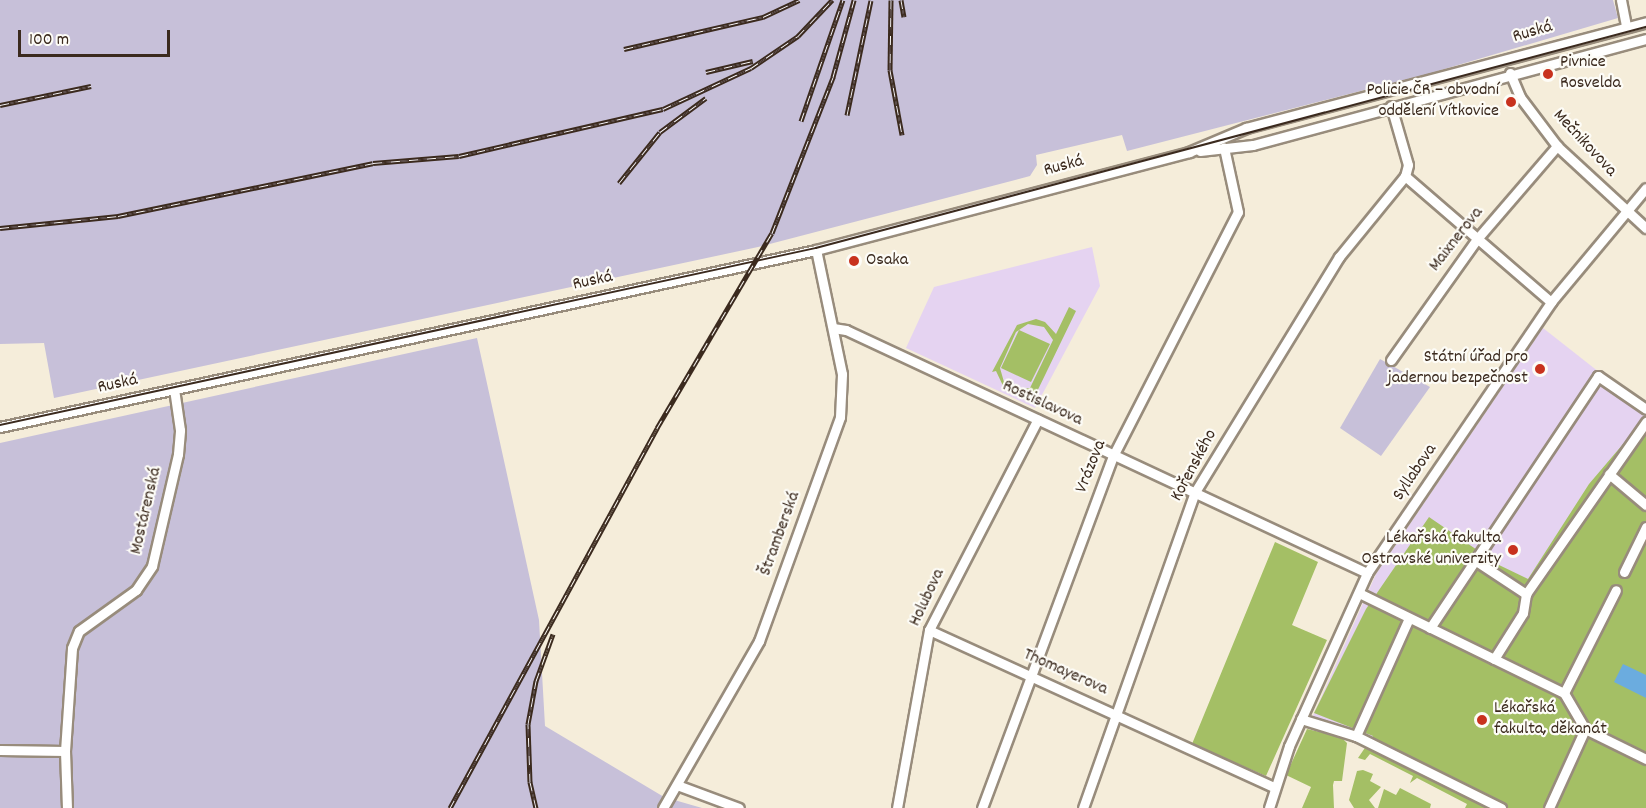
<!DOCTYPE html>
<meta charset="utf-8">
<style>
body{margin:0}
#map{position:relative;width:1646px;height:808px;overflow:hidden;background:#f5edda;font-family:Dekko,sans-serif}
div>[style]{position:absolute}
.built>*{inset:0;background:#e5d3f1}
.industrial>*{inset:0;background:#c7c0d9}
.green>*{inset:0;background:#a4bf65}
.water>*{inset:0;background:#6bacdf}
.roads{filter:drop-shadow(2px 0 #988c7c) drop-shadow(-2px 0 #988c7c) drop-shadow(0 2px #988c7c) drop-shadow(0 -2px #988c7c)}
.minor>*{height:9px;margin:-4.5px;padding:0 4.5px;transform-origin:4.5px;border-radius:4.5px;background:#fff}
.tram>*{height:1.5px;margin:-0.75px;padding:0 0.75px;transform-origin:0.75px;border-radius:0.75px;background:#3b2a1e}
.rail>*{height:5px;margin-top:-2.5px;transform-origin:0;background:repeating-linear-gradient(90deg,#fdfcf7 0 9px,#3b2a1e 0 18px);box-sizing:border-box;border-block:2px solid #3b2a1e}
.dots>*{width:16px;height:16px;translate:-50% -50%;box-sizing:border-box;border:3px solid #fdfcf7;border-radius:50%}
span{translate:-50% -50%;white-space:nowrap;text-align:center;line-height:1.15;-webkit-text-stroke:4.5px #fdfcf7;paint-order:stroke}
.street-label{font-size:18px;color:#3b2a1e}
.poi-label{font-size:18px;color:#3b2a1e}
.left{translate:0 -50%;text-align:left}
.right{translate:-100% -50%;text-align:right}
.scale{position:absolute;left:18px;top:30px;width:152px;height:27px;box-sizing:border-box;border:3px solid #3b2a1e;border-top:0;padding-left:8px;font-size:18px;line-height:21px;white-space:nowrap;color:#3b2a1e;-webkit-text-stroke:4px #fdfcf7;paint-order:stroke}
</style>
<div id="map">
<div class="built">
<i style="clip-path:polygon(1092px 247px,1100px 286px,1035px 408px,906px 348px,934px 287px)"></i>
<i style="clip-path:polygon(1543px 328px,1646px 409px,1646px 808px,1356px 736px,1311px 720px,1376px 574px)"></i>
</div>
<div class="industrial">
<i style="clip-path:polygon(0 0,1613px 0,1618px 18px,1431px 73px,1127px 151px,1122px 135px,1036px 155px,1037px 165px,1030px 176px,758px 247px,54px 398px,44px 343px,0 344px)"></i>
<i style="clip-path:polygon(477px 338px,539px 620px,545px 726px,664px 797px,702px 808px,0 808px,0 443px)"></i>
<i style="clip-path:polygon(1380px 359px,1430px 387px,1381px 456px,1340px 428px)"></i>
</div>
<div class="green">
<i style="clip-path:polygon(evenodd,1069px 307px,1076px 311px,1032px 402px,1024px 399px,1026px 394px,1005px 390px,996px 371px,992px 372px,1017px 325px,1036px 319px,1045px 322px,1056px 334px,1069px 307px,1028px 324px,1044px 327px,1053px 340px,1030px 388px,1016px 390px,1004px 382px,1000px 368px,1016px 332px,1019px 330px,1001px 368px,1031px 382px,1050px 344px,1019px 330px,1028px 324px)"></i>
<i style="clip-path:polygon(1646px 417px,1646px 808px,1465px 808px,1467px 804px,1417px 778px,1410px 783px,1413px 776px,1370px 754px,1365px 760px,1358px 758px,1373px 736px,1314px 713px,1366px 609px,1429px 517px,1499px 565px,1528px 579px,1589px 484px)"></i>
<i style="clip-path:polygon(1275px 542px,1318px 562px,1292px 625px,1327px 640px,1266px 776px,1192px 744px)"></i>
<i style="clip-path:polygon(1307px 729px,1341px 737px,1347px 743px,1342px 781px,1334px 781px,1333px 785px,1334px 808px,1302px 808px,1311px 787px,1286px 775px)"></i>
<i style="clip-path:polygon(1363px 770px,1373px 774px,1370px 781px,1381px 787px,1369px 800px,1375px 808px,1354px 808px,1349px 800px,1357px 771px)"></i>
<i style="clip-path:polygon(1400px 788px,1431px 804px,1430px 808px,1378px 808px,1384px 789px,1396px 795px)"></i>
</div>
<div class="water">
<i style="clip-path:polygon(1623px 664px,1646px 675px,1646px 698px,1614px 682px)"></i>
</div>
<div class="roads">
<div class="minor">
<i style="left:1621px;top:0;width:26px;rotate:79deg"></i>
<i style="left:1510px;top:73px;width:26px;rotate:67deg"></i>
<i style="left:1520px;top:97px;width:61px;rotate:52.9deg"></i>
<i style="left:1557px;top:146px;width:121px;rotate:42.7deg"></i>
<i style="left:1391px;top:106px;width:61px;rotate:73.9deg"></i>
<i style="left:1408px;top:165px;width:11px;rotate:105deg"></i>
<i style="left:1405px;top:176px;width:193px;rotate:40.8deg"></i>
<i style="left:1200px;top:151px;width:53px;rotate:-6.5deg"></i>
<i style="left:1253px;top:145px;width:407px;rotate:-15.1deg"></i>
<i style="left:833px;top:328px;width:13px;rotate:9deg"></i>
<i style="left:846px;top:330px;width:575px;rotate:25deg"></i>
<i style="left:1391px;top:360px;width:148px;rotate:-54.6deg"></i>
<i style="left:1477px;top:239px;width:123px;rotate:-49.3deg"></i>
<i style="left:0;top:427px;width:835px;rotate:-12.24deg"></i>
<i style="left:816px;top:250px;width:386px;rotate:-14.7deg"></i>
<i style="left:1189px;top:152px;width:62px;rotate:-22.8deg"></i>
<i style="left:1246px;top:128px;width:414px;rotate:-14.8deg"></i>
<i style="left:1609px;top:474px;width:48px;rotate:40deg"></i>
<i style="left:1473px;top:559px;width:64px;rotate:33.4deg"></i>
<i style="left:1624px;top:572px;width:50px;rotate:-63.9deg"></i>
<i style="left:1359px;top:593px;width:228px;rotate:26deg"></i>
<i style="left:1564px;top:693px;width:42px;rotate:59.7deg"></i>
<i style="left:1585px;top:729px;width:68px;rotate:26.2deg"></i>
<i style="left:1430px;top:628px;width:303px;rotate:-56.3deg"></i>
<i style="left:1598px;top:376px;width:58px;rotate:34.5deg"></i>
<i style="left:929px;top:630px;width:379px;rotate:24.5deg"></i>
<i style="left:1494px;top:659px;width:54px;rotate:-57.8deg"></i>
<i style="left:1523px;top:613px;width:19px;rotate:-81deg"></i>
<i style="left:1526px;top:594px;width:210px;rotate:-55.1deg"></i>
<i style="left:1564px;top:693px;width:115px;rotate:-63.2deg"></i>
<i style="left:1301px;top:719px;width:58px;rotate:17.2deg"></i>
<i style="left:1356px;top:736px;width:162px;rotate:26.4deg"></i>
<i style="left:1356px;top:736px;width:129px;rotate:-65.8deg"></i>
<i style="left:0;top:750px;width:65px;rotate:0.9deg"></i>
<i style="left:65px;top:751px;width:57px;rotate:88deg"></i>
<i style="left:65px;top:751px;width:103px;rotate:-86.1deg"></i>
<i style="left:72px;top:648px;width:18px;rotate:-68deg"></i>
<i style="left:79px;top:631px;width:70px;rotate:-35.7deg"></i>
<i style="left:136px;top:590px;width:29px;rotate:-56deg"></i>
<i style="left:152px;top:566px;width:115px;rotate:-76.9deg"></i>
<i style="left:178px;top:454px;width:24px;rotate:-85deg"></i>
<i style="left:180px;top:430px;width:41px;rotate:-98.3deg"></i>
<i style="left:677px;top:785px;width:66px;rotate:20.4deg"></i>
<i style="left:663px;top:808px;width:193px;rotate:-60.1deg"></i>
<i style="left:759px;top:641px;width:238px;rotate:-70.1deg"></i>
<i style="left:840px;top:417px;width:43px;rotate:-87.3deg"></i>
<i style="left:842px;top:374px;width:127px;rotate:-101.8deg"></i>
<i style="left:897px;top:808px;width:181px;rotate:-79.8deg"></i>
<i style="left:929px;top:630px;width:237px;rotate:-62.7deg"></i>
<i style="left:982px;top:808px;width:376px;rotate:-69.6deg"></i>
<i style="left:1113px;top:456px;width:274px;rotate:-62.9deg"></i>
<i style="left:1238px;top:212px;width:66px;rotate:-102.3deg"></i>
<i style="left:1083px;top:808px;width:335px;rotate:-70.5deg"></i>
<i style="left:1195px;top:492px;width:276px;rotate:-58.5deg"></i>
<i style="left:1339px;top:257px;width:104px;rotate:-50.8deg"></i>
<i style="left:1269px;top:808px;width:65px;rotate:-72.1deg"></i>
<i style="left:1289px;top:746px;width:190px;rotate:-65.7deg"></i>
<i style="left:1367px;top:573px;width:328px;rotate:-55.8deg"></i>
<i style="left:1551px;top:302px;width:148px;rotate:-50.2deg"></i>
<i style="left:1549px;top:808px;width:87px;rotate:-65.5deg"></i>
</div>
</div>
<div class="tram">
<i style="left:0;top:425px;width:835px;rotate:-12.24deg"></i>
<i style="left:816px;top:248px;width:859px;rotate:-14.91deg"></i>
</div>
<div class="rail">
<i style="left:891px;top:0;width:70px;rotate:90.8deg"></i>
<i style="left:890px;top:70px;width:66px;rotate:79.5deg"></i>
<i style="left:901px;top:0;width:17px;rotate:80deg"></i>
<i style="left:624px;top:49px;width:143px;rotate:-13deg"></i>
<i style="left:763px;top:17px;width:40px;rotate:-25deg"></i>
<i style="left:706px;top:72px;width:48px;rotate:-13.2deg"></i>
<i style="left:0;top:105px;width:93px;rotate:-11.8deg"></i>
<i style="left:847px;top:115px;width:117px;rotate:-78.2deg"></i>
<i style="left:801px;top:121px;width:128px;rotate:-70.9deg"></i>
<i style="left:619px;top:183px;width:65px;rotate:-51.2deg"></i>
<i style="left:660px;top:132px;width:57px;rotate:-36.5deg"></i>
<i style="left:0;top:228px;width:119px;rotate:-5.8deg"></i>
<i style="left:118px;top:216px;width:260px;rotate:-11.7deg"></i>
<i style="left:373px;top:163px;width:86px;rotate:-4.7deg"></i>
<i style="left:459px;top:156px;width:209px;rotate:-13deg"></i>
<i style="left:663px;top:109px;width:97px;rotate:-25deg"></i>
<i style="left:751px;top:68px;width:57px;rotate:-34.2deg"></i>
<i style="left:798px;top:36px;width:50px;rotate:-46.6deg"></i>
<i style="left:450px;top:808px;width:433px;rotate:-61.4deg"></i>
<i style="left:657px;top:428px;width:226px;rotate:-59.5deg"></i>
<i style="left:772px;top:233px;width:168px;rotate:-68.6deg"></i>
<i style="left:833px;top:77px;width:80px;rotate:-74.7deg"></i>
<i style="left:536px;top:808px;width:27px;rotate:-103deg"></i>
<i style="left:530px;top:782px;width:58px;rotate:-92deg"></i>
<i style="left:528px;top:724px;width:44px;rotate:-79.5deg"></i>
<i style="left:536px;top:681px;width:50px;rotate:-70.1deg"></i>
</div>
<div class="dots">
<i style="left:1548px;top:74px;background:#c8321e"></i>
<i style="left:1511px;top:102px;background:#c8321e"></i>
<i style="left:854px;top:261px;background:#c8321e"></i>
<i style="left:1540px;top:369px;background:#c8321e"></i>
<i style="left:1513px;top:550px;background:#c8321e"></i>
<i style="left:1482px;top:720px;background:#c8321e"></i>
</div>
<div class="street-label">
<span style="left:1533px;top:33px;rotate:-16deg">Ruská</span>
<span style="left:1584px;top:144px;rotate:47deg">Mečnikovova</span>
<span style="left:1064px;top:167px;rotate:-15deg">Ruská</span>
<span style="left:1457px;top:240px;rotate:-52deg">Maixnerova</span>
<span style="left:593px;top:282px;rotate:-12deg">Ruská</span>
<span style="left:118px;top:385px;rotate:-12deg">Ruská</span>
<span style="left:1042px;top:404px;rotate:25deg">Rostislavova</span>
<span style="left:1195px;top:466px;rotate:-62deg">Kořenského</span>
<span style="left:1092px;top:467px;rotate:-68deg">Vrázova</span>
<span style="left:1416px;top:473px;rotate:-56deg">Syllabova</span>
<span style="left:147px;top:511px;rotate:-77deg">Mostárenská</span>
<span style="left:781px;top:534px;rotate:-70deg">Štramberská</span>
<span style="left:928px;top:598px;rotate:-65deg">Holubova</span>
<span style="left:1065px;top:673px;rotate:24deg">Thomayerova</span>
</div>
<div class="poi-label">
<span class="left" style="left:1560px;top:74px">Pivnice<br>Rosvelda</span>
<span class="right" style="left:1499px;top:102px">Policie ČR – obvodní<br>oddělení Vítkovice</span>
<span class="left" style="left:866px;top:261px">Osaka</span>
<span class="right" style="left:1528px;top:369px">Státní úřad pro<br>jadernou bezpečnost</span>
<span class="right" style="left:1501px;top:550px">Lékařská fakulta<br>Ostravské univerzity</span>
<span class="left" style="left:1494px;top:720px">Lékařská<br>fakulta, děkanát</span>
</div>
<div class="scale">100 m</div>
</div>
